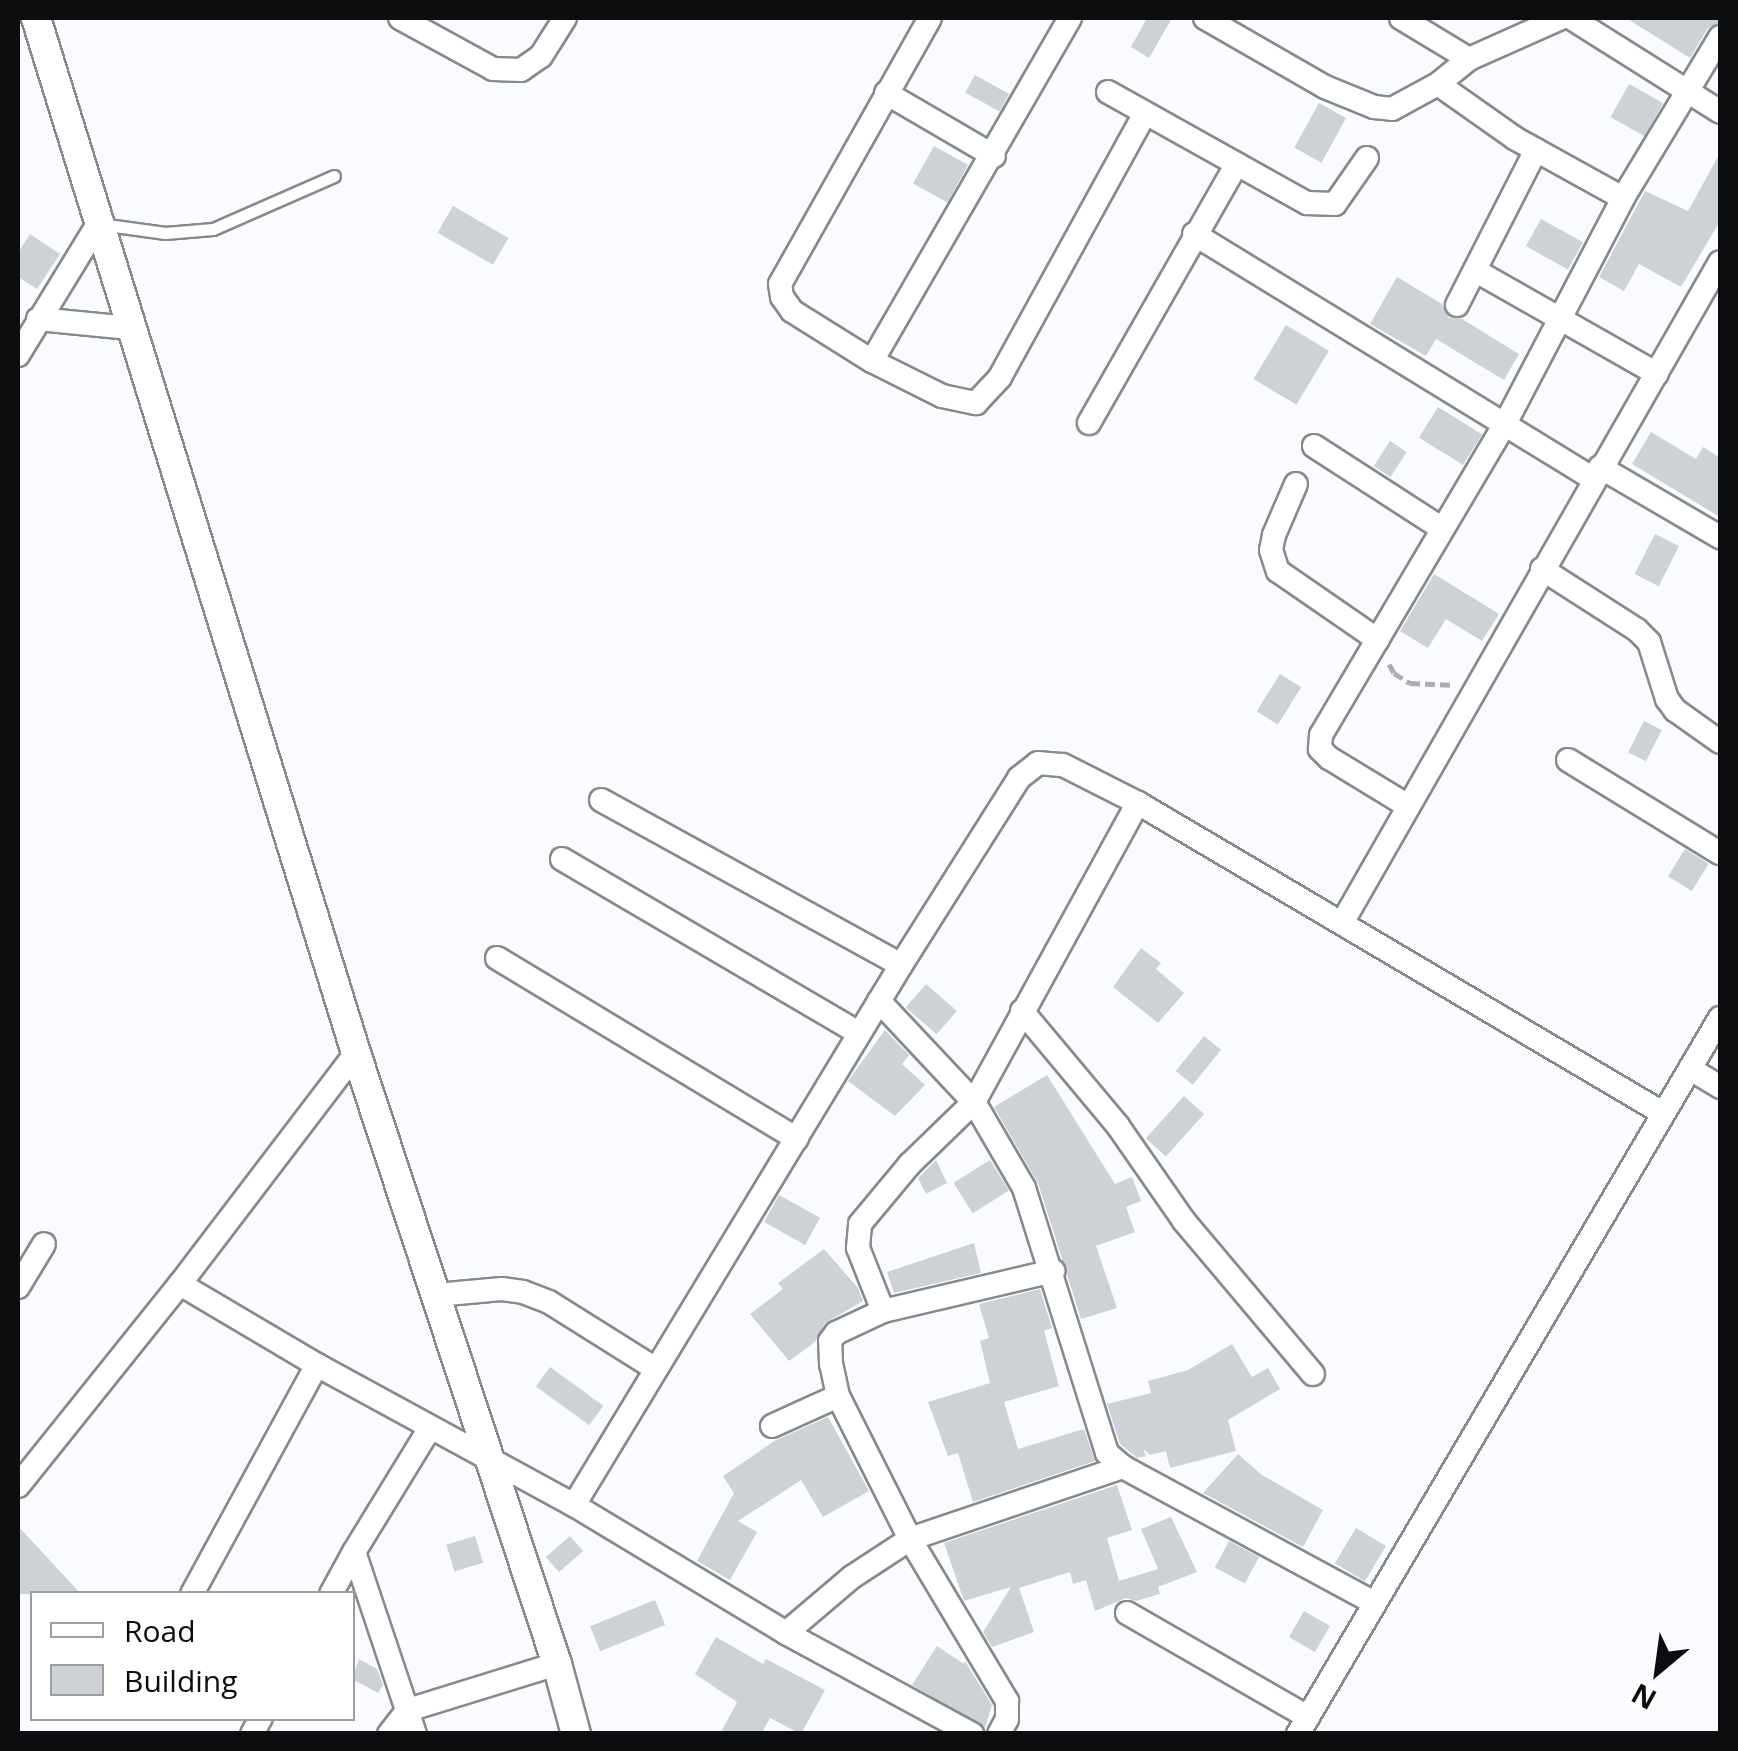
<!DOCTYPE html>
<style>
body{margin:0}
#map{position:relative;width:1738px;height:1751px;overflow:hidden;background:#fafbff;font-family:"Open Sans",sans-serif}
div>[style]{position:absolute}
.building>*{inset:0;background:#ced1d6;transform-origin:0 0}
.path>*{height:5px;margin-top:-2.5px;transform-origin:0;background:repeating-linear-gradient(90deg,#acadb1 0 10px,transparent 0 15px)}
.roads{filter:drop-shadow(2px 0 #86898e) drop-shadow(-2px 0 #86898e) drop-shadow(0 2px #86898e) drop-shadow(0 -2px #86898e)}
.service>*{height:11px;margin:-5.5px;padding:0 5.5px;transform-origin:5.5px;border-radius:5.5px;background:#fff}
.minor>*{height:22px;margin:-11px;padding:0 11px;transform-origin:11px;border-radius:11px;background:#fff}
.tertiary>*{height:28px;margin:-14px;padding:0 14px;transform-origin:14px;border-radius:14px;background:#fff}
span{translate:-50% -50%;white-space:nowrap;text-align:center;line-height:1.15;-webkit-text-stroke:9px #fff;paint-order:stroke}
.frame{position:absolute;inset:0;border:20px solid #0c0d0f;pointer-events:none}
.legend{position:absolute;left:30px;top:1591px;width:325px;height:130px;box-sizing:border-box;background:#fff;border:2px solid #9e9e9f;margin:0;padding:12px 18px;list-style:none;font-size:30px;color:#0c0d0f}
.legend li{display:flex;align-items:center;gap:20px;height:50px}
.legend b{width:50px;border:2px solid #9e9e9f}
.north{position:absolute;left:1608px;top:1621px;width:100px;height:100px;-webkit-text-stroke:8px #fff;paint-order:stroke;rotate:209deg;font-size:28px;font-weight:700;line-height:40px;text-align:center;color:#0c0d0f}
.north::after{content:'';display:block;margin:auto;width:35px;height:45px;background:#0c0d0f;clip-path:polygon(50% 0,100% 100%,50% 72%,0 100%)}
</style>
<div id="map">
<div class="building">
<i style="clip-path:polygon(1147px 18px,1172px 18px,1149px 58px,1131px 47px)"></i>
<i style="clip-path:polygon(1626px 18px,1720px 18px,1720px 22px,1708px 28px,1690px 58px)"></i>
<i style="left:975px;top:75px;width:39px;height:20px;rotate:29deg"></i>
<i style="left:1629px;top:84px;width:39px;height:38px;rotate:29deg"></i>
<i style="left:1319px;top:103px;width:31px;height:51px;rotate:29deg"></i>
<i style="left:934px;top:146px;width:39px;height:43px;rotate:29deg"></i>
<i style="clip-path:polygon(1720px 153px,1720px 221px,1681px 287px,1639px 264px,1624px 291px,1599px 277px,1645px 191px,1688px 211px)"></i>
<i style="left:453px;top:206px;width:64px;height:31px;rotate:30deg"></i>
<i style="left:1541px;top:219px;width:48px;height:31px;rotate:29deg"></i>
<i style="clip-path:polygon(30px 234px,60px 254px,37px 289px,18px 277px,18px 253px)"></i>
<i style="clip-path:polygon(1397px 277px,1442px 304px,1449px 318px,1462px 319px,1519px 354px,1504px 380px,1436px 339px,1426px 356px,1370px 324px)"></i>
<i style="left:1286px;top:325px;width:50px;height:63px;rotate:31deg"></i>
<i style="left:1438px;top:407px;width:52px;height:36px;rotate:32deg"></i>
<i style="clip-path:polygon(1651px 432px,1696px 459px,1703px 447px,1720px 458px,1720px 517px,1632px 464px)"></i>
<i style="left:1390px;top:441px;width:20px;height:30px;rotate:33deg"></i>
<i style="left:1655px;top:534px;width:27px;height:45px;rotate:27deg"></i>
<i style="clip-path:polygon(1434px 574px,1499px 614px,1482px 641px,1446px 619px,1428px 648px,1400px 631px)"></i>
<i style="left:1280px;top:674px;width:25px;height:44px;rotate:32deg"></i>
<i style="left:1644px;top:721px;width:20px;height:35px;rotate:27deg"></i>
<i style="left:1685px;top:849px;width:28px;height:32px;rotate:32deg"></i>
<i style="clip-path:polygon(1141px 948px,1161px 963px,1156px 969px,1184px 993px,1158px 1023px,1113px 987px)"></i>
<i style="left:926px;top:984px;width:41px;height:31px;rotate:41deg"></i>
<i style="clip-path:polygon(885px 1030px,909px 1055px,902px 1064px,925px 1085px,895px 1116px,848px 1081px)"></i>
<i style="left:1204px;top:1036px;width:22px;height:45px;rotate:39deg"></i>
<i style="clip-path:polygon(1047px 1075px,1115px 1184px,1132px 1177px,1141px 1201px,1126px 1207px,1135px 1232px,1096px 1246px,1117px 1308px,1081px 1319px,1038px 1183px,994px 1107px)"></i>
<i style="left:1184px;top:1096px;width:27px;height:57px;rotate:42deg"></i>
<i style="clip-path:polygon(936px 1160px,947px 1183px,926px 1194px,918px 1178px)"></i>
<i style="left:990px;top:1160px;width:36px;height:43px;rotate:58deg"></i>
<i style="left:779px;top:1195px;width:47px;height:31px;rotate:29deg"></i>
<i style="clip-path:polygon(974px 1243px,981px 1273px,894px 1293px,887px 1272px)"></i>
<i style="clip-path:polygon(824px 1249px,858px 1288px,863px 1301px,825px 1323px,815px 1342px,789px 1361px,750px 1314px,783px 1289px,778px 1283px)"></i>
<i style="clip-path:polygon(1040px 1289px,1052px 1328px,1044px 1331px,1059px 1386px,1004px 1402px,1018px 1449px,1084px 1429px,1095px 1461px,973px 1502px,958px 1453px,948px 1456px,928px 1402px,990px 1383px,980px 1341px,989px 1338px,979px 1304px)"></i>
<i style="clip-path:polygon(1232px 1344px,1252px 1377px,1268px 1368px,1280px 1389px,1228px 1420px,1236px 1451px,1170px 1468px,1166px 1451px,1150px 1455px,1143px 1449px,1146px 1456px,1137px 1458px,1120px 1444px,1107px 1404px,1151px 1393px,1148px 1381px,1188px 1370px)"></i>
<i style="left:550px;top:1367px;width:66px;height:24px;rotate:36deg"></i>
<i style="clip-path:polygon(828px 1417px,869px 1491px,823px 1517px,801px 1480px,738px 1521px,757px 1532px,730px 1580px,697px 1561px,734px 1493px,723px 1476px,776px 1440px)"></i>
<i style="clip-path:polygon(1238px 1454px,1262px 1475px,1323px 1510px,1303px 1547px,1203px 1493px)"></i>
<i style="clip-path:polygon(1117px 1485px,1132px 1530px,1107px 1538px,1119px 1581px,1158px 1569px,1141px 1529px,1171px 1517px,1197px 1572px,1158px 1587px,1160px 1594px,1136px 1601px,1126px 1598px,1095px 1611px,1086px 1580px,1073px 1584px,1070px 1572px,1019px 1588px,1034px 1632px,992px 1647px,983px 1632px,1011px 1587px,964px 1601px,944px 1543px)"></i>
<i style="clip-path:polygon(18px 1526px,81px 1594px,18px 1594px)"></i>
<i style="left:1356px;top:1528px;width:35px;height:41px;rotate:31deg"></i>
<i style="left:475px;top:1536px;width:28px;height:30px;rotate:73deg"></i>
<i style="left:570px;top:1536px;width:20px;height:32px;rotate:49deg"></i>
<i style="left:1229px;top:1541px;width:34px;height:30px;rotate:28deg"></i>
<i style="left:655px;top:1600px;width:27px;height:70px;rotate:68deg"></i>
<i style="left:1304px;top:1611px;width:30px;height:30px;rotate:30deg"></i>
<i style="clip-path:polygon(716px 1637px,763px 1664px,766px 1659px,825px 1690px,801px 1734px,770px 1718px,761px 1734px,720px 1734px,737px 1702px,695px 1674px)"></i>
<i style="clip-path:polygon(937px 1646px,964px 1664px,965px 1661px,992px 1705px,985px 1728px,912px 1685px)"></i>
<i style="clip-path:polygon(359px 1659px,377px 1669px,383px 1685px,378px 1693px,352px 1679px)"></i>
</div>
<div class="path">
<i style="left:1389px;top:664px;width:10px;rotate:61deg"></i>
<i style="left:1394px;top:673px;width:19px;rotate:32deg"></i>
<i style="left:1410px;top:683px;width:45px;rotate:2.5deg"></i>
</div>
<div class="roads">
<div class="service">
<i style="left:100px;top:224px;width:66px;rotate:7.9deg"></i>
<i style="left:165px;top:233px;width:48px;rotate:-4.8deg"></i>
<i style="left:213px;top:229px;width:132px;rotate:-23.7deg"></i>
</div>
<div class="minor">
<i style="left:400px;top:18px;width:106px;rotate:28.7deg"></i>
<i style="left:493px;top:69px;width:28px;rotate:2deg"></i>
<i style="left:521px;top:70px;width:24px;rotate:-35deg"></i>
<i style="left:541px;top:56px;width:45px;rotate:-57.7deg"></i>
<i style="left:930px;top:18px;width:305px;rotate:119.4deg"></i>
<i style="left:780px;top:284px;width:13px;rotate:81deg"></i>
<i style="left:782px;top:297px;width:17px;rotate:54deg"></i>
<i style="left:792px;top:311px;width:94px;rotate:32deg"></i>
<i style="left:872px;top:361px;width:78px;rotate:26.6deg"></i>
<i style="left:942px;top:396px;width:35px;rotate:12deg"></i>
<i style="left:976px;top:403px;width:35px;rotate:-47deg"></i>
<i style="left:1000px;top:377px;width:301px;rotate:-61.2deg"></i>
<i style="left:1205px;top:18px;width:138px;rotate:29.9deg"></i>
<i style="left:1325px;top:87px;width:53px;rotate:22.2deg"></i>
<i style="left:1374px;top:107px;width:18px;rotate:6deg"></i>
<i style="left:1392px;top:109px;width:52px;rotate:-28.5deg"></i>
<i style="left:1438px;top:84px;width:40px;rotate:-39deg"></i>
<i style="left:1469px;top:59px;width:101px;rotate:-24deg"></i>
<i style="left:1401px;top:18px;width:79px;rotate:31.1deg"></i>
<i style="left:1571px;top:18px;width:176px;rotate:32.2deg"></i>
<i style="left:1438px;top:84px;width:95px;rotate:35.2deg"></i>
<i style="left:1516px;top:139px;width:122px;rotate:28.9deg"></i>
<i style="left:1108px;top:92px;width:228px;rotate:29.2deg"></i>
<i style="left:1307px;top:203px;width:28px;rotate:2deg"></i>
<i style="left:1335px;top:204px;width:56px;rotate:-55.2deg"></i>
<i style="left:886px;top:93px;width:125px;rotate:30.3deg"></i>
<i style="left:1194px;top:234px;width:469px;rotate:31.5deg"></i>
<i style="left:1476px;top:271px;width:208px;rotate:29.6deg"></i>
<i style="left:1457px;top:305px;width:174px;rotate:-63deg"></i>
<i style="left:38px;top:319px;width:92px;rotate:5.6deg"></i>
<i style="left:18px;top:355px;width:153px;rotate:-58.6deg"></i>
<i style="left:872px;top:361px;width:396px;rotate:-60deg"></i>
<i style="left:1089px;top:423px;width:298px;rotate:-60.3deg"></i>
<i style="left:1314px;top:446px;width:153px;rotate:32.8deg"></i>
<i style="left:1600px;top:467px;width:139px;rotate:30.3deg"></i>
<i style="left:1296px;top:484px;width:56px;rotate:113.3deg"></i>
<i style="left:1274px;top:535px;width:15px;rotate:101deg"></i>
<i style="left:1271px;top:550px;width:22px;rotate:72deg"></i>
<i style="left:1278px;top:571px;width:121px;rotate:34.6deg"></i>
<i style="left:1542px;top:569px;width:113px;rotate:32.7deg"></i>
<i style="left:1637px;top:630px;width:17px;rotate:45deg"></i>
<i style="left:1649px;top:642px;width:60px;rotate:72.5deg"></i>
<i style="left:1667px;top:699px;width:14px;rotate:54deg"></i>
<i style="left:1675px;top:710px;width:55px;rotate:35.4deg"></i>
<i style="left:1568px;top:760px;width:178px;rotate:31.5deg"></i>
<i style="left:601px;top:800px;width:342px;rotate:28.8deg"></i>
<i style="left:1408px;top:806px;width:92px;rotate:-148.7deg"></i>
<i style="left:1329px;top:758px;width:13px;rotate:-135deg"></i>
<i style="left:1320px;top:749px;width:14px;rotate:-86deg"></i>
<i style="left:1321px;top:735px;width:364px;rotate:-59.4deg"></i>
<i style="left:1506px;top:422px;width:253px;rotate:-62.4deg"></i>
<i style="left:1623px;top:198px;width:188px;rotate:-58.9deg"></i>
<i style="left:562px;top:859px;width:344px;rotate:30.4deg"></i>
<i style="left:1342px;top:923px;width:761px;rotate:-60.24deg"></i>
<i style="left:497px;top:958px;width:350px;rotate:31.1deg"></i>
<i style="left:879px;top:1001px;width:139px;rotate:46.8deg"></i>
<i style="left:974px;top:1102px;width:99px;rotate:59.8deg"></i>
<i style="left:1024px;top:1188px;width:278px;rotate:72.6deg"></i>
<i style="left:1107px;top:1453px;width:21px;rotate:41deg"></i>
<i style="left:1123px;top:1467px;width:284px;rotate:28.4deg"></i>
<i style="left:1022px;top:1011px;width:150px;rotate:50.1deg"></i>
<i style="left:1118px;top:1126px;width:116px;rotate:55.2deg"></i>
<i style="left:1184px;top:1221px;width:200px;rotate:49.9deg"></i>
<i style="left:1692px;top:1070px;width:33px;rotate:31deg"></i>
<i style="left:180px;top:1284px;width:159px;rotate:30.6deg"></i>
<i style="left:317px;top:1365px;width:293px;rotate:28.6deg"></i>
<i style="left:574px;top:1505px;width:248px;rotate:31.1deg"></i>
<i style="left:786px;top:1633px;width:212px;rotate:28.5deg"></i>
<i style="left:18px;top:1287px;width:50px;rotate:-58.8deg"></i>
<i style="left:436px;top:1295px;width:66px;rotate:-5.2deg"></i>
<i style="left:502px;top:1289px;width:21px;rotate:8deg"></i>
<i style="left:523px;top:1292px;width:28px;rotate:21deg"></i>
<i style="left:549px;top:1302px;width:126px;rotate:32.1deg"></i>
<i style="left:883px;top:1311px;width:68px;rotate:-111.6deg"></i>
<i style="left:858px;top:1248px;width:24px;rotate:-85deg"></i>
<i style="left:860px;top:1224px;width:78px;rotate:-50.2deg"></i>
<i style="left:910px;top:1164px;width:89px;rotate:-44.1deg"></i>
<i style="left:974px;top:1102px;width:341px;rotate:-61.3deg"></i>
<i style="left:772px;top:1426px;width:72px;rotate:-24.4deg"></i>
<i style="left:18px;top:1486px;width:259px;rotate:-51.3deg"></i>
<i style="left:180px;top:1284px;width:290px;rotate:-52.7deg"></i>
<i style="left:574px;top:1505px;width:631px;rotate:-58.8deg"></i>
<i style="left:901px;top:965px;width:221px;rotate:-57.7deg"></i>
<i style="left:1019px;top:778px;width:24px;rotate:-38deg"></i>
<i style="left:1038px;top:763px;width:25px;rotate:5deg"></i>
<i style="left:1063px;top:765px;width:84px;rotate:26.9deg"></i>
<i style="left:1138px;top:803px;width:607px;rotate:30.58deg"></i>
<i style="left:192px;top:1594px;width:261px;rotate:-61.4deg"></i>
<i style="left:331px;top:1594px;width:48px;rotate:-61.3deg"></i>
<i style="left:1127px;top:1613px;width:209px;rotate:29.9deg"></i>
<i style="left:786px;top:1633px;width:87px;rotate:-40.3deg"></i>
<i style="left:852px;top:1577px;width:69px;rotate:-33.2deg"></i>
<i style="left:910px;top:1539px;width:160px;rotate:-116.7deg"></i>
<i style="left:838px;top:1396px;width:33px;rotate:-102deg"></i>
<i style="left:831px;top:1364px;width:23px;rotate:-92deg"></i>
<i style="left:830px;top:1341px;width:10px;rotate:-53deg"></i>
<i style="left:836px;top:1333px;width:52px;rotate:-25.1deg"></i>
<i style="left:883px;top:1311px;width:175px;rotate:-13.2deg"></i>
<i style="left:252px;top:1734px;width:18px;rotate:-61deg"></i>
<i style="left:389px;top:1734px;width:31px;rotate:-52deg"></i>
<i style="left:408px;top:1710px;width:156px;rotate:-17.2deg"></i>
<i style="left:415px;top:1734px;width:192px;rotate:-108.5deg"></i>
<i style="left:354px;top:1552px;width:145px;rotate:-58.5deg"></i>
<i style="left:999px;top:1734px;width:17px;rotate:-62deg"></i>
<i style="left:1007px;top:1719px;width:18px;rotate:-90deg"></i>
<i style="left:1007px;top:1701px;width:189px;rotate:-120.9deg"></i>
<i style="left:910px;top:1539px;width:225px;rotate:-18.7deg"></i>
<i style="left:1298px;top:1734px;width:831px;rotate:-59.49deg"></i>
</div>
<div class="tertiary">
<i style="left:36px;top:18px;width:1083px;rotate:72.82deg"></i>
<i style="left:356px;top:1053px;width:643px;rotate:71.79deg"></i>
<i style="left:557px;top:1664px;width:73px;rotate:74.8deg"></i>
</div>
</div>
<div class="frame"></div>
<ul class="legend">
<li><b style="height:12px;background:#fff"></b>Road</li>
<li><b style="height:28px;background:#ced1d6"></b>Building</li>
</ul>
<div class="north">N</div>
</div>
